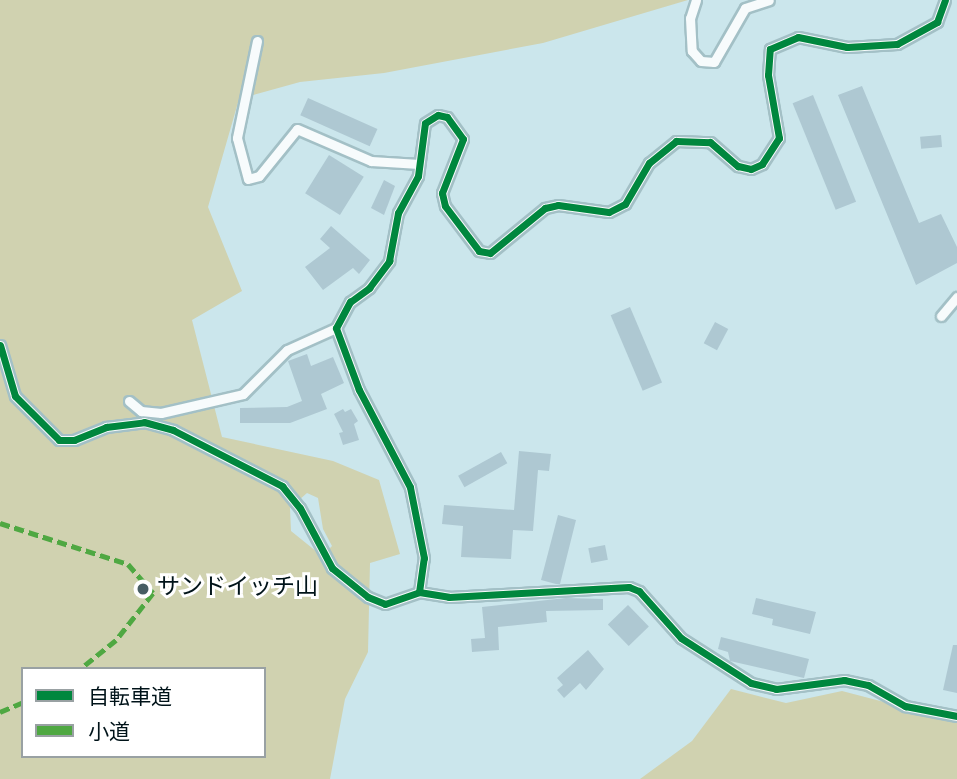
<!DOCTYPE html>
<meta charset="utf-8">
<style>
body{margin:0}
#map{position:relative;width:957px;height:779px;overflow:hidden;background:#cbe6ec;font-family:Overpass,"Noto Sans JP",sans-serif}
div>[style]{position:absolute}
.green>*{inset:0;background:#d0d2b0}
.building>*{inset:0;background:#aec8d2;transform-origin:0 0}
.roads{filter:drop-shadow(2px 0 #a3c0c6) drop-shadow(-2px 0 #a3c0c6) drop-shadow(0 2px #a3c0c6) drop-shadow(0 -2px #a3c0c6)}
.minor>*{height:9px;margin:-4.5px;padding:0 4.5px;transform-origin:4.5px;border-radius:4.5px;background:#f7fbfc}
.quiet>*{height:5px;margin-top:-2.5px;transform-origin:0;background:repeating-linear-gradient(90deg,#4fa842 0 10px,transparent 0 15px)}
.cycleway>*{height:7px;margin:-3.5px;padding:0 3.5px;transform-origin:3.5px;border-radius:3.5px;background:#00873e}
.dots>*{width:19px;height:19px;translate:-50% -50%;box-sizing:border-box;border:4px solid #fff;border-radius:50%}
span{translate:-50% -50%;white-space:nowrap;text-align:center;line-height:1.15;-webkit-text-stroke:6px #fff;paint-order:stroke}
.poi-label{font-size:23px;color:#001319}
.left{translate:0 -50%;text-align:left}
.legend{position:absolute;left:21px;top:667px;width:245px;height:91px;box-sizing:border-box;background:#fff;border:2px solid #99a1a3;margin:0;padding:9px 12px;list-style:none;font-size:21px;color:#001319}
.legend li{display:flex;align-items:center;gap:14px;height:35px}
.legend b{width:35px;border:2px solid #99a1a3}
</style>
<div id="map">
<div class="green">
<i style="clip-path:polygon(evenodd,0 0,688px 0,543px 43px,384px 73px,300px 82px,239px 99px,208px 207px,242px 291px,192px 320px,222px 437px,333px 461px,379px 480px,400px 554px,370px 563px,368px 652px,345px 699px,330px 779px,0 779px,0 0,307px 493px,318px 498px,323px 529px,332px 546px,322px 556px,291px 531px,290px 508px,307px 493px,0 0,23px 669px,264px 669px,264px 756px,23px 756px,23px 669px)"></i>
<i style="clip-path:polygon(731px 689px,786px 703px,842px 691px,957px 721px,957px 779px,640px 779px,692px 741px)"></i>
</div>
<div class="building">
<i style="clip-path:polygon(862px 86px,919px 223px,941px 214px,957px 247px,957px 263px,916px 285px,838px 95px)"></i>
<i style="left:813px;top:95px;width:115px;height:22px;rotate:68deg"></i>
<i style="left:308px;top:98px;width:76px;height:19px;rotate:24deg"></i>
<i style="left:941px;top:135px;width:12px;height:21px;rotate:85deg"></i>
<i style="left:329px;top:155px;width:41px;height:45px;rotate:32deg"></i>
<i style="clip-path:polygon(384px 180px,395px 186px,384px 215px,371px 208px)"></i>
<i style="clip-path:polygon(331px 226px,370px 260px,359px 274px,353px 268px,323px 290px,305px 267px,330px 248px,320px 239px)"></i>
<i style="left:630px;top:307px;width:82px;height:21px;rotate:67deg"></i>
<i style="left:715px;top:322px;width:15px;height:24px;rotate:28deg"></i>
<i style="clip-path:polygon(307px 354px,311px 366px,333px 357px,344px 383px,321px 394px,327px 409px,290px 423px,240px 423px,240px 408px,287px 407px,302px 401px,288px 361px)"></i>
<i style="clip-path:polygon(343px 409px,345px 412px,351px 409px,358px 421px,354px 424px,359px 440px,343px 445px,339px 433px,343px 432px,334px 414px)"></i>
<i style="clip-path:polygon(519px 451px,551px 454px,549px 471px,538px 470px,533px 531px,513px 530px,511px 559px,461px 557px,463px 526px,442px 524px,444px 505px,514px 510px)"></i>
<i style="left:501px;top:452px;width:13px;height:49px;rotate:61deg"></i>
<i style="clip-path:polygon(558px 515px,576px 520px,560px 584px,556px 584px,541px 580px)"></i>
<i style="left:605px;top:545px;width:15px;height:17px;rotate:79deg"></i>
<i style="clip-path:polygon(566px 598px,603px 599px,603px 610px,546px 611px,547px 622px,498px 627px,499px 650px,472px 652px,471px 639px,485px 638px,482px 607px)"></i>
<i style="clip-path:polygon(756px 598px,816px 612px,810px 634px,772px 625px,773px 619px,752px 614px)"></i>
<i style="left:628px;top:605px;width:30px;height:28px;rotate:46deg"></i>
<i style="clip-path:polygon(721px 637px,809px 659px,804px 678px,730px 661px,728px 652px,718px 649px)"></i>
<i style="clip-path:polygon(953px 645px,957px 645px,957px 693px,943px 690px)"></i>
<i style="clip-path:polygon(588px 650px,604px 669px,586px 690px,580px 683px,564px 698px,557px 690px,563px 685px,557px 678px)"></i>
</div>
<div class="roads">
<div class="minor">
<i style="left:696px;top:0;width:19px;rotate:108deg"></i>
<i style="left:690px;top:18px;width:33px;rotate:87deg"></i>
<i style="left:692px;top:51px;width:13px;rotate:48deg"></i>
<i style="left:701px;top:61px;width:13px;rotate:4deg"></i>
<i style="left:714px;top:62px;width:62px;rotate:-60.1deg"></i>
<i style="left:745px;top:8px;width:25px;rotate:-18deg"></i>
<i style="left:257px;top:41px;width:99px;rotate:101.7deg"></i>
<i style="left:237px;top:138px;width:42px;rotate:75deg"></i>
<i style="left:248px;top:179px;width:11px;rotate:-15deg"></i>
<i style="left:259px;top:176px;width:60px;rotate:-51deg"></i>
<i style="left:297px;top:129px;width:81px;rotate:23.4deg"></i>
<i style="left:371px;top:161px;width:48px;rotate:3.6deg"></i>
<i style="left:941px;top:316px;width:25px;rotate:-50deg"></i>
<i style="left:0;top:345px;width:53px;rotate:73.6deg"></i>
<i style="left:15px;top:396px;width:62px;rotate:45deg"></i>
<i style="left:59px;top:440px;width:15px"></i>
<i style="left:74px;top:440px;width:35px;rotate:-22deg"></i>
<i style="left:106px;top:427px;width:38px;rotate:-7deg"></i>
<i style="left:144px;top:422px;width:30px;rotate:15deg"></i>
<i style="left:173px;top:430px;width:123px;rotate:27.2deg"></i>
<i style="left:282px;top:486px;width:28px;rotate:51deg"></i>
<i style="left:300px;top:508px;width:68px;rotate:61.9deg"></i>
<i style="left:332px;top:568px;width:46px;rotate:38.9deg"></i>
<i style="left:368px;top:597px;width:18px;rotate:22deg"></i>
<i style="left:385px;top:604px;width:36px;rotate:-19deg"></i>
<i style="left:419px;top:592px;width:30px;rotate:9deg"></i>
<i style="left:449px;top:597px;width:180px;rotate:-3.2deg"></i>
<i style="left:629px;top:587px;width:11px;rotate:22deg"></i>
<i style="left:639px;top:591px;width:63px;rotate:48.2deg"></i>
<i style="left:681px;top:638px;width:83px;rotate:32.7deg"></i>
<i style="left:751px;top:683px;width:26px;rotate:13deg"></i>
<i style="left:776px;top:689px;width:69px;rotate:-7.5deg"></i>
<i style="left:844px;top:680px;width:25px;rotate:12deg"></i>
<i style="left:868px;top:685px;width:43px;rotate:29.6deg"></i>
<i style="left:905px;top:706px;width:53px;rotate:10.9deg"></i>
<i style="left:129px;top:401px;width:16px;rotate:40deg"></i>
<i style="left:141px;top:411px;width:20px;rotate:6deg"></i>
<i style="left:161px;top:413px;width:84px;rotate:-13deg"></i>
<i style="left:243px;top:394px;width:62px;rotate:-45deg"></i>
<i style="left:287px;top:350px;width:54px;rotate:-24.2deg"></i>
<i style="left:419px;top:592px;width:34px;rotate:-82deg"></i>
<i style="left:424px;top:558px;width:72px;rotate:-101.2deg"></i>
<i style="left:410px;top:487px;width:110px;rotate:-117.7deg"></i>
<i style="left:359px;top:390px;width:66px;rotate:-110.4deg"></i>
<i style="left:336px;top:328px;width:30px;rotate:-62deg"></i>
<i style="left:350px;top:302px;width:24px;rotate:-36deg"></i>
<i style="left:369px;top:288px;width:34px;rotate:-53deg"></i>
<i style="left:389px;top:261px;width:49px;rotate:-79.4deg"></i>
<i style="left:398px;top:213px;width:42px;rotate:-61.6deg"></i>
<i style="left:418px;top:176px;width:53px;rotate:-82.5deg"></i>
<i style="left:425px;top:123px;width:15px;rotate:-32deg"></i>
<i style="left:438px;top:115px;width:9px;rotate:13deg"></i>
<i style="left:447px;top:117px;width:27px;rotate:54deg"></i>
<i style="left:463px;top:139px;width:58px;rotate:111.3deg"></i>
<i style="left:442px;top:193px;width:13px;rotate:77deg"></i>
<i style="left:445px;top:206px;width:56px;rotate:52.9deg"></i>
<i style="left:479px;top:251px;width:11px;rotate:10deg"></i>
<i style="left:490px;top:253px;width:71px;rotate:-39.3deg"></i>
<i style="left:545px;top:208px;width:13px;rotate:-13deg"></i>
<i style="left:558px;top:205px;width:51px;rotate:7.8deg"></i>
<i style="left:609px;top:212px;width:18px;rotate:-27deg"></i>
<i style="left:625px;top:204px;width:48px;rotate:-59.7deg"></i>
<i style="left:649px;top:163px;width:35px;rotate:-39deg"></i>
<i style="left:676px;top:141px;width:34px;rotate:2deg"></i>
<i style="left:710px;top:142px;width:37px;rotate:41deg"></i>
<i style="left:738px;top:166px;width:13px;rotate:13deg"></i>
<i style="left:751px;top:169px;width:12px;rotate:-24deg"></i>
<i style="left:762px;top:164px;width:31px;rotate:-57deg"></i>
<i style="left:779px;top:138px;width:64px;rotate:-99.9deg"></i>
<i style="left:768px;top:75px;width:26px;rotate:-86deg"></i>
<i style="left:770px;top:49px;width:30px;rotate:-23deg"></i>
<i style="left:798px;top:37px;width:50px;rotate:11.5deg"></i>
<i style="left:847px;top:47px;width:50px;rotate:-3.4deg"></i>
<i style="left:897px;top:44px;width:46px;rotate:-28.8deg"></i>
<i style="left:937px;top:22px;width:23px;rotate:-70deg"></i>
</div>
</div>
<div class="quiet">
<i style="left:0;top:523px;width:134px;rotate:17.8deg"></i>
<i style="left:128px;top:564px;width:38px;rotate:49deg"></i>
<i style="left:153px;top:593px;width:60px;rotate:128.2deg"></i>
<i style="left:116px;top:640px;width:46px;rotate:141.1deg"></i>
<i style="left:0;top:712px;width:25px;rotate:-23deg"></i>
</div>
<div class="cycleway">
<i style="left:0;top:345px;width:53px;rotate:73.6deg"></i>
<i style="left:15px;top:396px;width:62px;rotate:45deg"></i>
<i style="left:59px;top:440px;width:15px"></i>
<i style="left:74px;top:440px;width:35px;rotate:-22deg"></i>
<i style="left:106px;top:427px;width:38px;rotate:-7deg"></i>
<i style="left:144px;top:422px;width:30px;rotate:15deg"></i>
<i style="left:173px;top:430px;width:123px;rotate:27.2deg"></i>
<i style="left:282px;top:486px;width:28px;rotate:51deg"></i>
<i style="left:300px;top:508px;width:68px;rotate:61.9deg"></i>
<i style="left:332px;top:568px;width:46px;rotate:38.9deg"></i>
<i style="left:368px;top:597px;width:18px;rotate:22deg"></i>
<i style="left:385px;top:604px;width:36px;rotate:-19deg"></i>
<i style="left:419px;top:592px;width:30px;rotate:9deg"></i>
<i style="left:449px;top:597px;width:180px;rotate:-3.2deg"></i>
<i style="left:629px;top:587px;width:11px;rotate:22deg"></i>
<i style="left:639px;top:591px;width:63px;rotate:48.2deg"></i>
<i style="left:681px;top:638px;width:83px;rotate:32.7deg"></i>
<i style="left:751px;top:683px;width:26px;rotate:13deg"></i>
<i style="left:776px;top:689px;width:69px;rotate:-7.5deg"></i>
<i style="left:844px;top:680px;width:25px;rotate:12deg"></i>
<i style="left:868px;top:685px;width:43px;rotate:29.6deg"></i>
<i style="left:905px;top:706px;width:53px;rotate:10.9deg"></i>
<i style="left:419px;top:592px;width:34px;rotate:-82deg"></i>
<i style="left:424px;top:558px;width:72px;rotate:-101.2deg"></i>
<i style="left:410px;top:487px;width:110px;rotate:-117.7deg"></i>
<i style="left:359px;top:390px;width:66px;rotate:-110.4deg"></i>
<i style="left:336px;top:328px;width:30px;rotate:-62deg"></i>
<i style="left:350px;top:302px;width:24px;rotate:-36deg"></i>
<i style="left:369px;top:288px;width:34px;rotate:-53deg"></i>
<i style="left:389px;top:261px;width:49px;rotate:-79.4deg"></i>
<i style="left:398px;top:213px;width:42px;rotate:-61.6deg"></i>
<i style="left:418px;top:176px;width:53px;rotate:-82.5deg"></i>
<i style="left:425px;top:123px;width:15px;rotate:-32deg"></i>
<i style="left:438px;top:115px;width:9px;rotate:13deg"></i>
<i style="left:447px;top:117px;width:27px;rotate:54deg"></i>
<i style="left:463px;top:139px;width:58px;rotate:111.3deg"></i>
<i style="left:442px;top:193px;width:13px;rotate:77deg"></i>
<i style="left:445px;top:206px;width:56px;rotate:52.9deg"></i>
<i style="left:479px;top:251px;width:11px;rotate:10deg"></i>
<i style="left:490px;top:253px;width:71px;rotate:-39.3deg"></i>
<i style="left:545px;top:208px;width:13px;rotate:-13deg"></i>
<i style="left:558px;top:205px;width:51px;rotate:7.8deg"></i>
<i style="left:609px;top:212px;width:18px;rotate:-27deg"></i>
<i style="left:625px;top:204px;width:48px;rotate:-59.7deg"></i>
<i style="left:649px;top:163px;width:35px;rotate:-39deg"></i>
<i style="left:676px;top:141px;width:34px;rotate:2deg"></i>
<i style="left:710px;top:142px;width:37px;rotate:41deg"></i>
<i style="left:738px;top:166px;width:13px;rotate:13deg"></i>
<i style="left:751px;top:169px;width:12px;rotate:-24deg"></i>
<i style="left:762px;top:164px;width:31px;rotate:-57deg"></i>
<i style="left:779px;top:138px;width:64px;rotate:-99.9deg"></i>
<i style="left:768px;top:75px;width:26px;rotate:-86deg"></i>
<i style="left:770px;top:49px;width:30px;rotate:-23deg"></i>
<i style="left:798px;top:37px;width:50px;rotate:11.5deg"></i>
<i style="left:847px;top:47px;width:50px;rotate:-3.4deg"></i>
<i style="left:897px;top:44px;width:46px;rotate:-28.8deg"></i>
<i style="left:937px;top:22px;width:23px;rotate:-70deg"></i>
</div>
<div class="dots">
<i style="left:143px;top:589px;background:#475d63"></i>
</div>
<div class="poi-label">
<span class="left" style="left:157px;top:589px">サンドイッチ山</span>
</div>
<ul class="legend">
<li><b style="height:9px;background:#00873e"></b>自転車道</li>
<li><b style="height:9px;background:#4fa842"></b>小道</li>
</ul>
</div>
